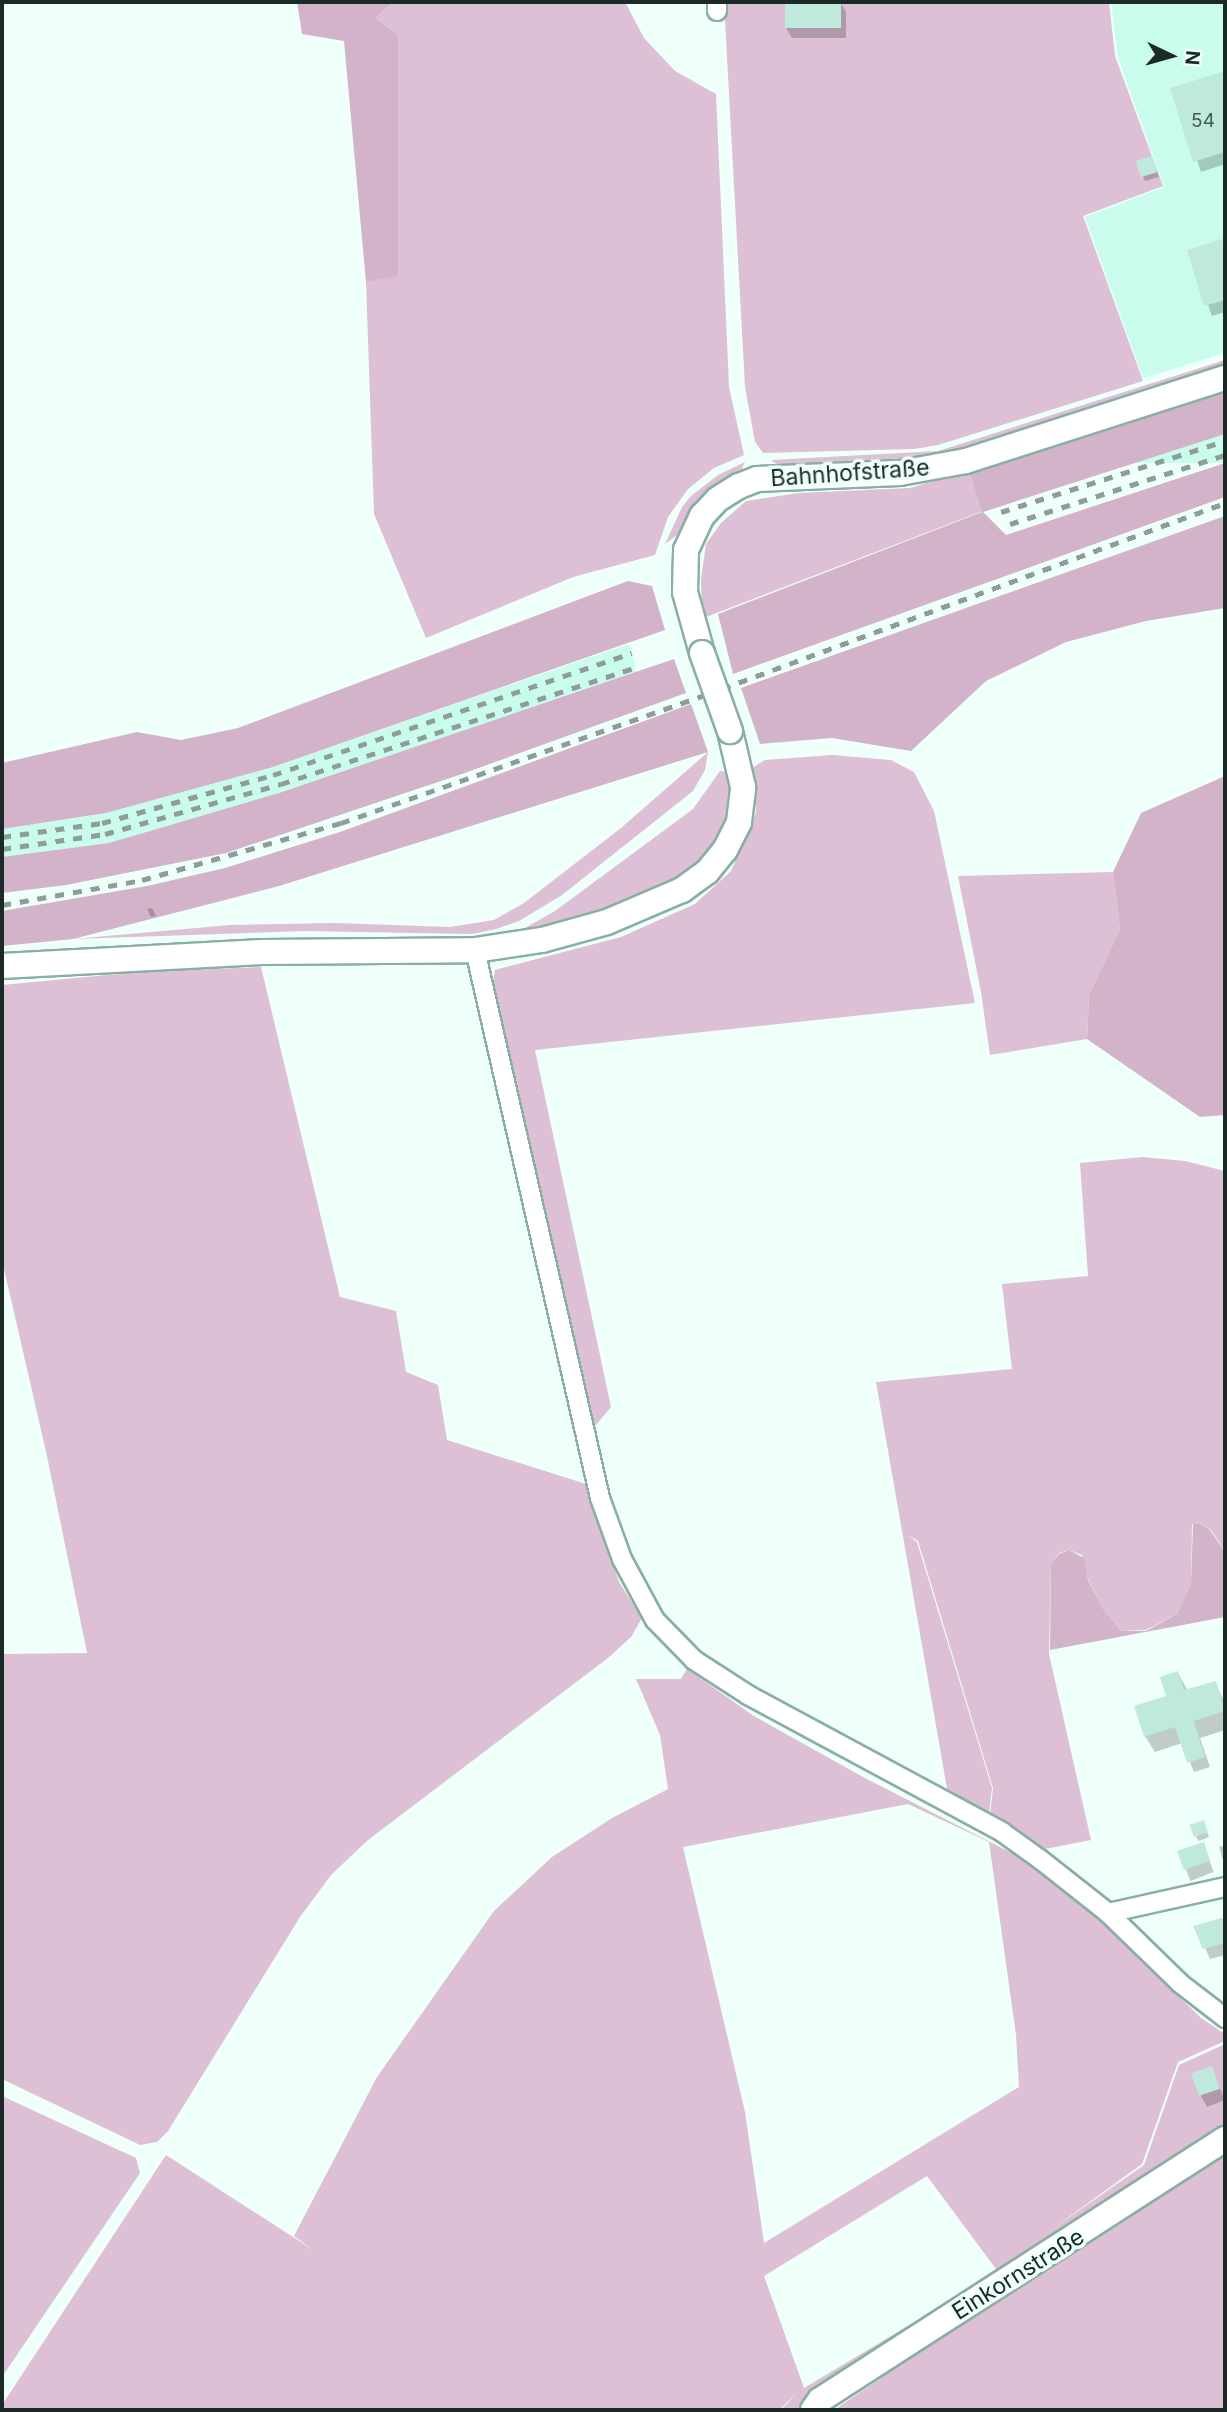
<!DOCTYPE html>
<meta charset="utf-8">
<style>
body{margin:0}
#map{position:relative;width:1227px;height:2412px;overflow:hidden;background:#effffa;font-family:Inter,sans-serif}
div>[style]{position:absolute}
.built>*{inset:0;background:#cafced;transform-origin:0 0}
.green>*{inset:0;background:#ddc0d5}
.forest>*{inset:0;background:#d2b3c9}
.shadow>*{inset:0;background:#0003;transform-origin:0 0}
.building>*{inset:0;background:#bfe9dc;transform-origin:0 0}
.roads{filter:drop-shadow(2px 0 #89afa4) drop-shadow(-2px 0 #89afa4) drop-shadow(0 2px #89afa4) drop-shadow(0 -2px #89afa4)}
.street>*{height:18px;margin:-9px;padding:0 9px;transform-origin:9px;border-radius:9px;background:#fff}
.secondary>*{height:24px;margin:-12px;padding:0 12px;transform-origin:12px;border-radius:12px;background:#fff}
.rail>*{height:5px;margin-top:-2.5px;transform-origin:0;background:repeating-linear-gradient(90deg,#8e9d99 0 9px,transparent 0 18px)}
.bridges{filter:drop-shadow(2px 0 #89afa4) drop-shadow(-2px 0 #89afa4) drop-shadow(0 2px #89afa4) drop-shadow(0 -2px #89afa4)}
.secondary-bridge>*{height:24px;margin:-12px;padding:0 12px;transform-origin:12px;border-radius:12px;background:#fff}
span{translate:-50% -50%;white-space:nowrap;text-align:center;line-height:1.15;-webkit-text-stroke:7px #effffa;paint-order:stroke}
.number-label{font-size:19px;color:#445a54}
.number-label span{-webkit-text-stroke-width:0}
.street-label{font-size:23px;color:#1b2a26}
.frame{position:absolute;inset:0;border:4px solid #1b2a26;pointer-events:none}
.north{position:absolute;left:1136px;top:21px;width:70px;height:70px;-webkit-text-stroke:5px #effffa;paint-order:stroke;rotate:95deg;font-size:19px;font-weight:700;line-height:28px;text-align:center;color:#1b2a26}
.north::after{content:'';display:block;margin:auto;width:24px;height:32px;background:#1b2a26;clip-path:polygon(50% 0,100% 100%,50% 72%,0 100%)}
</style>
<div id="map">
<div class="built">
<i style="clip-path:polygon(1111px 2px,1225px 2px,1225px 353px,1143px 378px,1085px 217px,1164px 187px,1118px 58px)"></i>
<i style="left:1225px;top:434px;width:29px;height:220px;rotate:90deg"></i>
<i style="clip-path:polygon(629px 644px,636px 672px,279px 793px,109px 843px,2px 857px,2px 829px,106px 813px,273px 767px)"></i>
</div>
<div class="green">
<i style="clip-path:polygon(394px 2px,625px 2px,644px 38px,675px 71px,716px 94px,729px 387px,744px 455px,714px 468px,688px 489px,668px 517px,655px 555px,573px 577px,426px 638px,374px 514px,366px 282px,398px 275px,398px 34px,375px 18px)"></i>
<i style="clip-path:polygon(724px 2px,1109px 2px,1115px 56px,1163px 186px,1083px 216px,1143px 381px,938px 445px,914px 449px,763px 453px,755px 442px,745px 387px)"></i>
<i style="clip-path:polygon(1225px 360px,1225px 366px,971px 448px,905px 460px,779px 466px,771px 460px,938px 451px)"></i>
<i style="clip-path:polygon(745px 462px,740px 473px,698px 502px,677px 535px,665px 544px,682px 507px,691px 496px,718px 475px)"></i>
<i style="clip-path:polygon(969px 470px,983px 511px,706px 617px,702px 610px,701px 579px,706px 544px,721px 523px,746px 501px,799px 493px,910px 488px)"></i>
<i style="clip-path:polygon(708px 752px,705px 770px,693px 791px,562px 895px,519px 921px,496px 929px,472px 934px,304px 931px,73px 939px,230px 925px,335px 923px,450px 927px,494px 920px,524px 903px,621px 828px)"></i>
<i style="clip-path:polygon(832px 755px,891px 760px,914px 772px,934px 811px,975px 1003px,535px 1050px,611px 1407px,595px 1426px,493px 984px,495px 970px,621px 937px,695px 904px,731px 871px,748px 833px,756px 812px,752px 768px,765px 760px)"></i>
<i style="clip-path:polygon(720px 771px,731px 773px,727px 820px,712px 852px,669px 889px,547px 930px,481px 940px,525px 928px,555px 911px,693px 809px)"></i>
<i style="clip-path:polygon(1113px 872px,1120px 929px,1089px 995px,1087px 1039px,990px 1055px,981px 992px,958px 876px)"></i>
<i style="clip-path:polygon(261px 967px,340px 1297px,396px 1311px,406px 1372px,438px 1385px,447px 1440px,586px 1484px,619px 1582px,642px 1618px,631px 1637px,608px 1658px,368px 1840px,331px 1875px,300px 1917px,168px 2131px,157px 2142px,140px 2145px,2px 2079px,2px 1654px,87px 1653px,47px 1456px,2px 1260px,2px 985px,139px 972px)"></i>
<i style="clip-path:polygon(1143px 1157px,1185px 1161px,1225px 1171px,1225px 1551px,1211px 1530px,1199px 1523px,1192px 1524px,1191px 1584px,1177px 1614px,1146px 1630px,1121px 1631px,1104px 1610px,1088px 1579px,1082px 1555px,1069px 1550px,1059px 1553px,1051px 1563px,1049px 1654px,1091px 1840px,1045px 1849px,990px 1816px,993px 1788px,918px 1541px,908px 1535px,917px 1542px,992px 1788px,989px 1815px,948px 1794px,876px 1382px,1012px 1369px,1002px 1284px,1088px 1276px,1080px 1163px)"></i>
<i style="clip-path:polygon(evenodd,687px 1669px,754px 1716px,863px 1777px,1031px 1863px,1091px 1911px,1201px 2018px,1225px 2034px,1225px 2041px,1178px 2062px,1142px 2164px,1048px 2232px,1144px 2165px,1179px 2065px,1225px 2044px,1225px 2125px,1009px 2270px,997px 2267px,1008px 2271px,806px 2399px,799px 2410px,781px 2410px,797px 2393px,779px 2410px,2px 2410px,2px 2405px,166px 2155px,313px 2250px,294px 2236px,377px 2077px,494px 1911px,552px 1857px,612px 1818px,668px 1789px,660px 1735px,636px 1679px,681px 1679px,687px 1669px,908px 1804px,989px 1842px,1016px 2035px,1019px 2087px,764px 2243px,745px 2112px,683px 1847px,908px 1804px,687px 1669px,927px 2176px,996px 2269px,921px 2318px,804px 2388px,764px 2276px,927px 2176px)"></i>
<i style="clip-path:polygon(2px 2096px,136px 2158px,140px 2173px,2px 2377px)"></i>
<i style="clip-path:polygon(1225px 2153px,1225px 2410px,834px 2410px,967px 2320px,1122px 2223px)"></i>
</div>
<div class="forest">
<i style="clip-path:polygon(297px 2px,394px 2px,375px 18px,398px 34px,398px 276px,366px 282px,344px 41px,302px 34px)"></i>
<i style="clip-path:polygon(1225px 387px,1225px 434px,983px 512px,1006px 535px,1225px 463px,1225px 497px,733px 674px,718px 614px,982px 512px,969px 470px)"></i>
<i style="clip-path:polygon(1225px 516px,1225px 608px,1146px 621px,1066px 642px,986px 681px,911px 751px,832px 738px,760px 744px,741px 688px)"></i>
<i style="clip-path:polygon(628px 581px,652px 586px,665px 630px,273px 767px,106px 813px,2px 829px,2px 763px,137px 732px,181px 740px,238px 728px)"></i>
<i style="clip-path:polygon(674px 659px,686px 693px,462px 774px,226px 853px,66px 885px,2px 893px,2px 857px,109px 843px,279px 793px)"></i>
<i style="clip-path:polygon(691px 704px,708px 752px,279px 886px,73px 939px,2px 946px,2px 911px,147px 886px,225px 868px,340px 832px)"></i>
<i style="clip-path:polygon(1225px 776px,1225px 1115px,1200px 1117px,1087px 1039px,1089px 995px,1120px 929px,1113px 872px,1141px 813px)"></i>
<i style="clip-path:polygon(1199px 1523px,1210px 1530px,1225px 1552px,1225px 1617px,1050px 1650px,1051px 1563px,1059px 1554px,1069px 1550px,1084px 1558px,1088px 1580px,1104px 1610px,1121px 1631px,1146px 1631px,1177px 1614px,1191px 1584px,1193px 1524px)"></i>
</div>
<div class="shadow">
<i style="clip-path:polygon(786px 2px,840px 2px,846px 12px,846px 38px,792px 38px,786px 28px)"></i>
<i style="clip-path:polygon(1225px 73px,1225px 164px,1201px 172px,1173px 89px)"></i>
<i style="clip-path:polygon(1152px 158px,1159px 177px,1145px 181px,1143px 177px)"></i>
<i style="clip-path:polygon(1225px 240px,1225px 312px,1212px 316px,1189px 251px)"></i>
<i style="clip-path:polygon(152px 908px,156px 916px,151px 917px,147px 909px)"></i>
<i style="clip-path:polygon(1178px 1673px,1188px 1691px,1215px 1683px,1225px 1703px,1225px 1730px,1200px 1738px,1210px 1767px,1194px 1772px,1182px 1743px,1155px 1752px,1145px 1736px,1168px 1697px)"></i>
<i style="clip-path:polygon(1205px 1827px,1209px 1837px,1199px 1841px,1196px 1837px)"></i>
<i style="left:1203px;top:1844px;width:30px;height:25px;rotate:69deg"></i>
<i style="clip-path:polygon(1225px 1845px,1225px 1867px,1219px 1847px)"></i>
<i style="clip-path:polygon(1225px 1919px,1225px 1955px,1210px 1959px,1196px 1927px)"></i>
<i style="clip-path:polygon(1211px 2068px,1225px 2100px,1207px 2107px,1201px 2096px)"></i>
</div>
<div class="building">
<i style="left:785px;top:2px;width:56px;height:26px"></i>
<i style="clip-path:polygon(1225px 71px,1225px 152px,1193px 162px,1170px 88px)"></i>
<i style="left:1152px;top:156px;width:17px;height:17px;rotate:73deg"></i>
<i style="clip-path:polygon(1225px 238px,1225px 300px,1204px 306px,1187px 250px)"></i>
<i style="clip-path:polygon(1178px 1671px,1184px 1690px,1216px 1681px,1225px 1711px,1194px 1721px,1205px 1757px,1187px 1763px,1175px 1727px,1144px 1737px,1134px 1706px,1166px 1696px,1160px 1677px)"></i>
<i style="left:1204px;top:1820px;width:13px;height:15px;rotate:72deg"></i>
<i style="left:1204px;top:1842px;width:20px;height:28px;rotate:72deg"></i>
<i style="clip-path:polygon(1225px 1917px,1225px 1943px,1203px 1949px,1193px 1926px)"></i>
<i style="left:1212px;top:2066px;width:24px;height:22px;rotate:71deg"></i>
</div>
<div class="roads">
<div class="street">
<i style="left:717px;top:2px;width:9px;rotate:90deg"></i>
<i style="left:475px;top:950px;width:562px;rotate:77.15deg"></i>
<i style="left:600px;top:1498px;width:65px;rotate:70.2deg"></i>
<i style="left:622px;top:1559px;width:69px;rotate:61.6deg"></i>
<i style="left:655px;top:1620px;width:56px;rotate:45.7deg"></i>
<i style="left:694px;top:1660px;width:64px;rotate:32.9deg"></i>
<i style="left:748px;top:1695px;width:289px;rotate:28.3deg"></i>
<i style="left:1002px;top:1832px;width:48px;rotate:35.7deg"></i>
<i style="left:1041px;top:1860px;width:85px;rotate:38.3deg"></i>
<i style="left:1108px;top:1913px;width:102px;rotate:44.2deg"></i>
<i style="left:1181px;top:1984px;width:56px;rotate:37.7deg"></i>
<i style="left:1108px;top:1913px;width:120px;rotate:-12.5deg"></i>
</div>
<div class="secondary">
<i style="left:702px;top:653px;width:63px;rotate:-105.6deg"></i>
<i style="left:685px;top:592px;width:42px;rotate:-88.6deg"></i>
<i style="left:686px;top:550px;width:38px;rotate:-65deg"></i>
<i style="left:702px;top:516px;width:23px;rotate:-47deg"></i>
<i style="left:718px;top:499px;width:25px;rotate:-32deg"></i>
<i style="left:739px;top:486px;width:19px;rotate:-21deg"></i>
<i style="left:757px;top:479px;width:143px;rotate:-2.4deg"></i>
<i style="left:900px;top:473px;width:67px;rotate:-10.3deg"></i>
<i style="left:966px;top:461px;width:272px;rotate:-17.8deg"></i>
<i style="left:2px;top:966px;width:260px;rotate:-3.1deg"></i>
<i style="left:262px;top:952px;width:213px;rotate:-0.5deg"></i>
<i style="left:475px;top:950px;width:68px;rotate:-8.5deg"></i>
<i style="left:542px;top:940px;width:67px;rotate:-15.5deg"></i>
<i style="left:607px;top:922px;width:82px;rotate:-23.1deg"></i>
<i style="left:682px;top:890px;width:31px;rotate:-36deg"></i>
<i style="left:707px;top:872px;width:28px;rotate:-51deg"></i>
<i style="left:725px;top:850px;width:31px;rotate:-63deg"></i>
<i style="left:739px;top:822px;width:35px;rotate:-83deg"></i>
<i style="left:743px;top:787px;width:57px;rotate:-103.1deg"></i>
<i style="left:813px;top:2410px;width:12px;rotate:-55deg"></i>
<i style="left:820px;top:2400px;width:482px;rotate:-32.8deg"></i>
</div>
</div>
<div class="rail">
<i style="left:1001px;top:512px;width:235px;rotate:-17.6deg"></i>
<i style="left:1010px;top:524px;width:226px;rotate:-17.8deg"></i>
<i style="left:2px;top:837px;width:101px;rotate:-8deg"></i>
<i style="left:102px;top:823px;width:178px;rotate:-15.7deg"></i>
<i style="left:273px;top:775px;width:379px;rotate:-18.8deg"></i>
<i style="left:2px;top:849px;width:104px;rotate:-8.3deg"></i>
<i style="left:105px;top:834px;width:183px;rotate:-15.9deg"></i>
<i style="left:281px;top:784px;width:375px;rotate:-18.2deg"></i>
<i style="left:2px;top:905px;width:142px;rotate:-10.1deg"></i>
<i style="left:142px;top:880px;width:207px;rotate:-16deg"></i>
<i style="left:341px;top:823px;width:386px;rotate:-19.4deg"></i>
<i style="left:705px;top:695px;width:554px;rotate:-20.27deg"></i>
</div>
<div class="bridges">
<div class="secondary-bridge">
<i style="left:702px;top:653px;width:83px;rotate:70.3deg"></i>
</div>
</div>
<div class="number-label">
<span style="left:1203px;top:121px">54</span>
</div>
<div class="street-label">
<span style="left:850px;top:473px;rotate:-4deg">Bahnhofstraße</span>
<span style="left:1018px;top:2274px;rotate:-32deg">Einkornstraße</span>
</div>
<div class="frame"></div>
<div class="north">N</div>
</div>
